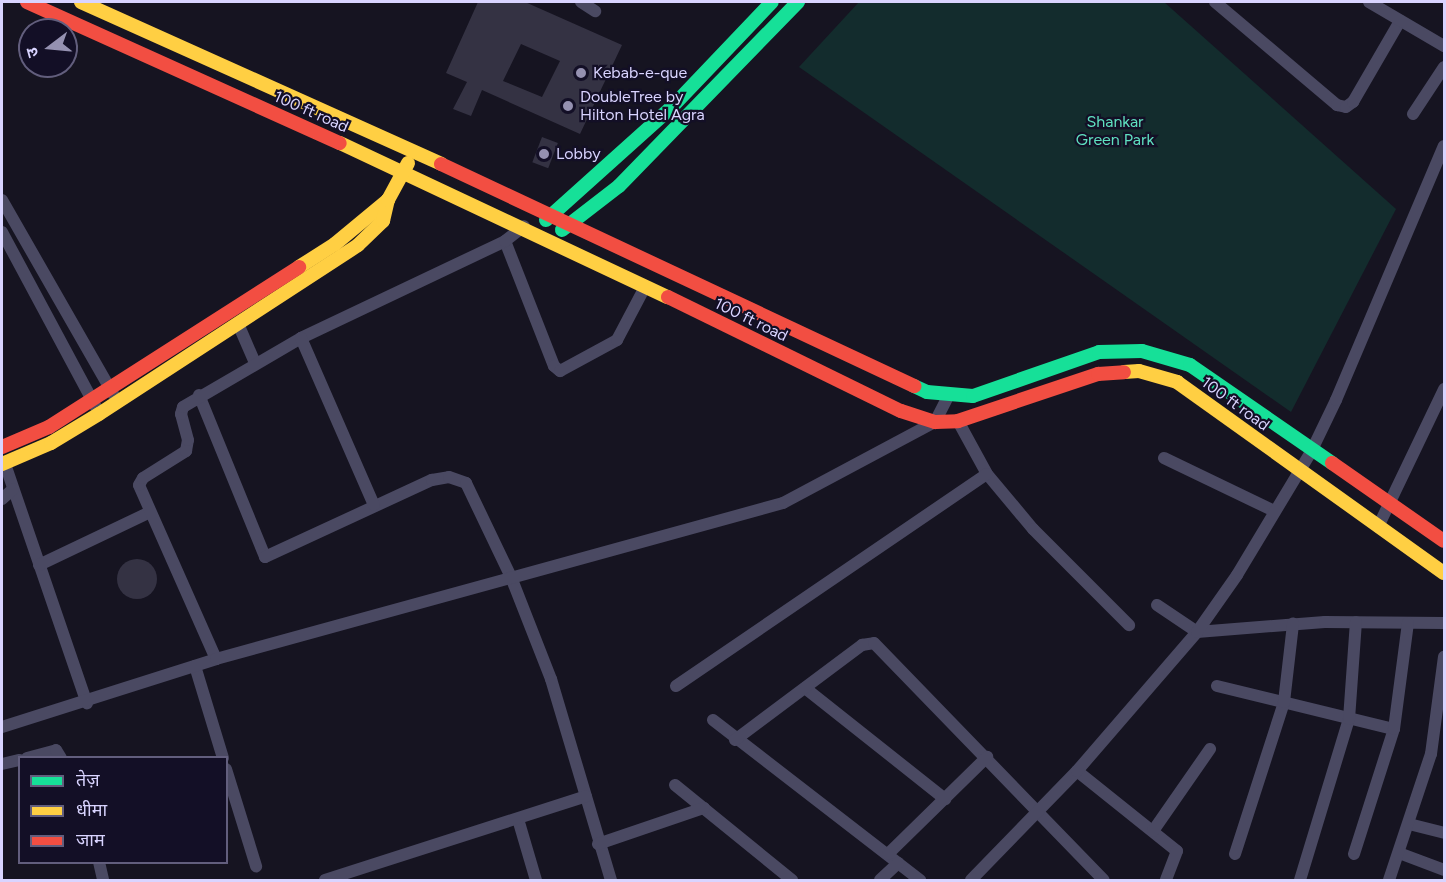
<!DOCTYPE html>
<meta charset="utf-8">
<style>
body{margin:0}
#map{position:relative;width:1446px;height:882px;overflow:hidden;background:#161421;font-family:Figtree,"Noto Sans Devanagari",sans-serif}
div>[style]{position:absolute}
.green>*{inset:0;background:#132c2d}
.building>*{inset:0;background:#343243;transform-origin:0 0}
.round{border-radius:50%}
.street>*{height:12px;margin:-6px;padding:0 6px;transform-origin:6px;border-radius:6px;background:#4a4962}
.fast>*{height:14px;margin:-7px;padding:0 7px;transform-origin:7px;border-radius:7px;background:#16e098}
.slow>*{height:14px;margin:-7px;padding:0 7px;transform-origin:7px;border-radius:7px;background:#ffcf43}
.jam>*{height:14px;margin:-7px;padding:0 7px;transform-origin:7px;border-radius:7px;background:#f24e42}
.dots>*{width:16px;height:16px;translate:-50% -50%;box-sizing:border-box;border:3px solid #130f26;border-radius:50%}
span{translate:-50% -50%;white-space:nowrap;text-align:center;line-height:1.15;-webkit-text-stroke:4.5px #130f26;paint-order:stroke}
.poi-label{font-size:16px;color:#d9d4ff}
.left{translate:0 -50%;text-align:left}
.street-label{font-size:16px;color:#d9d4ff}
.park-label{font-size:16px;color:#5fe0c0}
.frame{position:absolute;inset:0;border:3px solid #d9d4ff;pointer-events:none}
.legend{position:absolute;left:18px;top:756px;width:210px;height:108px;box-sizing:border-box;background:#130f26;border:2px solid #625e7d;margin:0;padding:8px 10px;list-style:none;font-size:18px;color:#d9d4ff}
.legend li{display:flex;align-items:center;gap:12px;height:30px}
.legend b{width:30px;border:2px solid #625e7d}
.north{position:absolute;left:18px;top:18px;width:60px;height:60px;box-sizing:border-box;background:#130f26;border:2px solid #625e7d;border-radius:50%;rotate:254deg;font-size:16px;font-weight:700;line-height:24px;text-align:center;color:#d9d4ff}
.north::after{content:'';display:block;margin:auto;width:21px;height:27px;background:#9591b1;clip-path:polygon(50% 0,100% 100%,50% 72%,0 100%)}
</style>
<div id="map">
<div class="green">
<i style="clip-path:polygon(859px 2px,1164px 2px,1396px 209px,1291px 412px,799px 67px)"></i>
</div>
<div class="building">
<i style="clip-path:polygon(evenodd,478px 2px,525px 2px,622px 45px,580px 134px,482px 90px,471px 116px,453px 109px,467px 82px,446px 73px,478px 2px,521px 44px,560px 61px,542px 97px,503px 81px,521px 44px)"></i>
<i style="left:542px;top:137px;width:17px;height:27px;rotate:21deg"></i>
<i class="round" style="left:117px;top:559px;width:40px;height:40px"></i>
</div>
<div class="street">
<i style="left:581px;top:2px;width:17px;rotate:33deg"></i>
<i style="left:1215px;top:2px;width:160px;rotate:40.2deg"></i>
<i style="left:1337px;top:105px;width:9px;rotate:13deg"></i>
<i style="left:1346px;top:107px;width:9px;rotate:-36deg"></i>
<i style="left:1353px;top:102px;width:94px;rotate:-59.9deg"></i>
<i style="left:1369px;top:2px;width:87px;rotate:30.4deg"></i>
<i style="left:1413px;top:114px;width:56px;rotate:-56.6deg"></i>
<i style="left:2px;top:200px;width:224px;rotate:60.2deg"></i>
<i style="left:2px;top:232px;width:199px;rotate:61.8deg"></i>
<i style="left:505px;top:241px;width:134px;rotate:68.6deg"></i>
<i style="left:554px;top:366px;width:8px;rotate:40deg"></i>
<i style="left:560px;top:371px;width:65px;rotate:-28.5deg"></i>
<i style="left:617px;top:340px;width:60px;rotate:-62.2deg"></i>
<i style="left:239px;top:326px;width:40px;rotate:66.6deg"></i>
<i style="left:301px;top:338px;width:226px;rotate:-25.4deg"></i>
<i style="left:505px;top:241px;width:24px;rotate:-38deg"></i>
<i style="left:199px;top:395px;width:175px;rotate:67.8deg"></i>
<i style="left:265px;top:557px;width:184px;rotate:-24.8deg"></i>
<i style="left:432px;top:480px;width:17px;rotate:-10deg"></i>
<i style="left:449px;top:477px;width:18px;rotate:19deg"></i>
<i style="left:466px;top:483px;width:104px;rotate:64.4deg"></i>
<i style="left:511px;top:577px;width:110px;rotate:68.6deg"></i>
<i style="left:551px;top:679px;width:210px;rotate:73.4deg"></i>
<i style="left:958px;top:421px;width:60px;rotate:61.3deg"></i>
<i style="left:987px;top:474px;width:72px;rotate:50.1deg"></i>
<i style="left:1033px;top:529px;width:136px;rotate:45deg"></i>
<i style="left:1164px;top:458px;width:122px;rotate:25.7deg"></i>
<i style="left:5px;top:464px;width:253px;rotate:71.1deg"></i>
<i style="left:2px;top:499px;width:15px;rotate:-42deg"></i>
<i style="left:1378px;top:527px;width:153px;rotate:-64.4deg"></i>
<i style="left:39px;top:565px;width:123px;rotate:-25.5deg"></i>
<i style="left:1157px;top:605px;width:48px;rotate:34deg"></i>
<i style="left:1197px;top:632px;width:128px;rotate:-4.5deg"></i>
<i style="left:1325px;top:622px;width:119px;rotate:0.5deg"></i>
<i style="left:216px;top:659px;width:190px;rotate:-113.9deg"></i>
<i style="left:139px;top:485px;width:8px;rotate:-60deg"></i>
<i style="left:143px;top:478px;width:51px;rotate:-32.1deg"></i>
<i style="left:186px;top:451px;width:11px;rotate:-80deg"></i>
<i style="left:188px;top:440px;width:27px;rotate:-105deg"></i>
<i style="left:181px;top:414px;width:7px;rotate:-74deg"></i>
<i style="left:183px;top:407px;width:137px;rotate:-30.3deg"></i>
<i style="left:301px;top:338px;width:182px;rotate:66.4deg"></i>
<i style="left:195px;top:666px;width:96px;rotate:73.1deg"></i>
<i style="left:676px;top:686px;width:376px;rotate:-34.3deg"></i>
<i style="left:1217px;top:686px;width:182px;rotate:13.7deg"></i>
<i style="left:805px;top:688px;width:179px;rotate:38.4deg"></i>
<i style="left:713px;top:720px;width:262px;rotate:37.7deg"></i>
<i style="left:2px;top:727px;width:225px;rotate:-17.6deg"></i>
<i style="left:216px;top:659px;width:588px;rotate:-15.38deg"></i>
<i style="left:783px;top:503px;width:172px;rotate:-28.1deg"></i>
<i style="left:935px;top:422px;width:29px;rotate:-63deg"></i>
<i style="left:735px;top:740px;width:159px;rotate:-36.8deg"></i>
<i style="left:862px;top:645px;width:12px;rotate:-9deg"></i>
<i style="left:874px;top:643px;width:330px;rotate:45.9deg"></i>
<i style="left:27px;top:758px;width:30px;rotate:-15deg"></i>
<i style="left:56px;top:750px;width:9px;rotate:58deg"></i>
<i style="left:2px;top:764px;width:18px;rotate:-13deg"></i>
<i style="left:226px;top:769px;width:102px;rotate:72.8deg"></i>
<i style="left:1077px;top:771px;width:128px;rotate:38.7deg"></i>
<i style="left:1177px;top:851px;width:31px;rotate:111deg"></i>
<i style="left:675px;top:785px;width:151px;rotate:39.1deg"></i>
<i style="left:518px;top:819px;width:64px;rotate:73.6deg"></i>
<i style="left:1409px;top:824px;width:36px;rotate:14deg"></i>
<i style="left:1153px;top:831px;width:100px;rotate:-55.2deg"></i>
<i style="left:598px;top:844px;width:112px;rotate:-18.8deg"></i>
<i style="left:1399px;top:853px;width:48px;rotate:20.7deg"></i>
<i style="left:888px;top:854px;width:139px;rotate:-44.4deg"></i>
<i style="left:1235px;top:854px;width:160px;rotate:-72.1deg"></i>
<i style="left:1284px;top:702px;width:79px;rotate:-83.4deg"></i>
<i style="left:1354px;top:854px;width:131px;rotate:-72.3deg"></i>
<i style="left:1394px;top:729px;width:107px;rotate:-82.5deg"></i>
<i style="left:99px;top:862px;width:18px;rotate:77deg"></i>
<i style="left:325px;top:880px;width:274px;rotate:-17.8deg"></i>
<i style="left:880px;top:880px;width:25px;rotate:-43deg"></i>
<i style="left:971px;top:880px;width:152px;rotate:-45.8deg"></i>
<i style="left:1077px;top:771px;width:184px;rotate:-49.2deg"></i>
<i style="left:1197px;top:632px;width:70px;rotate:-54.9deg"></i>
<i style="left:1237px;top:575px;width:144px;rotate:-59deg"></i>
<i style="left:1311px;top:452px;width:58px;rotate:-64.3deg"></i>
<i style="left:1336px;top:400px;width:276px;rotate:-67deg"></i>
<i style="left:1300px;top:880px;width:168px;rotate:-73.1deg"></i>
<i style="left:1349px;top:719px;width:97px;rotate:-85.9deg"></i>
<i style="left:1389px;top:880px;width:133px;rotate:-71.6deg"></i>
<i style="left:1431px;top:754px;width:98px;rotate:-82.4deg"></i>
</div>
<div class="fast">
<i style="left:546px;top:220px;width:168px;rotate:-41.9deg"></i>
<i style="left:671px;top:108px;width:146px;rotate:-46.4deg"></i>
<i style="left:562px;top:230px;width:72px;rotate:-37.7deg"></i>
<i style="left:619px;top:186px;width:257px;rotate:-45.8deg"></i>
<i style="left:914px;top:386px;width:14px;rotate:25deg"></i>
<i style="left:927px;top:392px;width:46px;rotate:5deg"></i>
<i style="left:973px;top:396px;width:133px;rotate:-19.2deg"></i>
<i style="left:1099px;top:352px;width:43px;rotate:-1.3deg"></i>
<i style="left:1142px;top:351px;width:50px;rotate:16.3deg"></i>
<i style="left:1190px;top:365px;width:173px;rotate:34.6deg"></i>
</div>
<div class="slow">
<i style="left:81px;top:2px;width:395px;rotate:24.2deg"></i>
<i style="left:340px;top:143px;width:362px;rotate:25.2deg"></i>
<i style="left:299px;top:267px;width:43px;rotate:-32.6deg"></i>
<i style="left:335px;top:244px;width:69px;rotate:-39.7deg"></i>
<i style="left:1124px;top:372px;width:15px;rotate:-4deg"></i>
<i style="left:1139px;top:371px;width:40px;rotate:16deg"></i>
<i style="left:1177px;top:382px;width:328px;rotate:35.6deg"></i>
<i style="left:2px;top:464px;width:53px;rotate:-23.2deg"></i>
<i style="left:51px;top:443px;width:56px;rotate:-31.1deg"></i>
<i style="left:99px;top:414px;width:309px;rotate:-33.1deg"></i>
<i style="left:358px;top:245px;width:35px;rotate:-44deg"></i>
<i style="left:383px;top:221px;width:22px;rotate:-77deg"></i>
<i style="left:388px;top:200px;width:42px;rotate:-61.6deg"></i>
</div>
<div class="jam">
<i style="left:27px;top:2px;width:343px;rotate:24.3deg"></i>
<i style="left:441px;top:164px;width:523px;rotate:25.14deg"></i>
<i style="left:668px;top:297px;width:259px;rotate:26.1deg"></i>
<i style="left:901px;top:411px;width:36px;rotate:18deg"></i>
<i style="left:935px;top:422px;width:23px;rotate:-2deg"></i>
<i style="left:958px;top:421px;width:148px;rotate:-18.6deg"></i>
<i style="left:1098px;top:374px;width:26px;rotate:-4deg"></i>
<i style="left:2px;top:447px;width:51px;rotate:-23.1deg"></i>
<i style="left:49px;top:427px;width:297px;rotate:-32.6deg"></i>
<i style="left:1332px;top:463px;width:136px;rotate:34.9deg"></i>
</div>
<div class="dots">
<i style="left:581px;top:73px;background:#9591b1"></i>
<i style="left:568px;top:106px;background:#9591b1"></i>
<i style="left:544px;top:154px;background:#9591b1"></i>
</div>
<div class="poi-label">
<span class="left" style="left:593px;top:73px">Kebab-e-que</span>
<span class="left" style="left:580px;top:106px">DoubleTree by<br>Hilton Hotel Agra</span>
<span class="left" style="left:556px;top:154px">Lobby</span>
</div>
<div class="street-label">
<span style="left:311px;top:112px;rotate:24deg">100 ft road</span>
<span style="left:751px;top:320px;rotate:26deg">100 ft road</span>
<span style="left:1235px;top:404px;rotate:36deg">100 ft road</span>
</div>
<div class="park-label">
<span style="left:1115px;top:131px">Shankar<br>Green Park</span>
</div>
<div class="frame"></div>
<ul class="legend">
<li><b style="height:8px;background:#16e098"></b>तेज़</li>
<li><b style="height:8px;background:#ffcf43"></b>धीमा</li>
<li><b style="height:8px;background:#f24e42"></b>जाम</li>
</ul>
<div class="north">उ</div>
</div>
